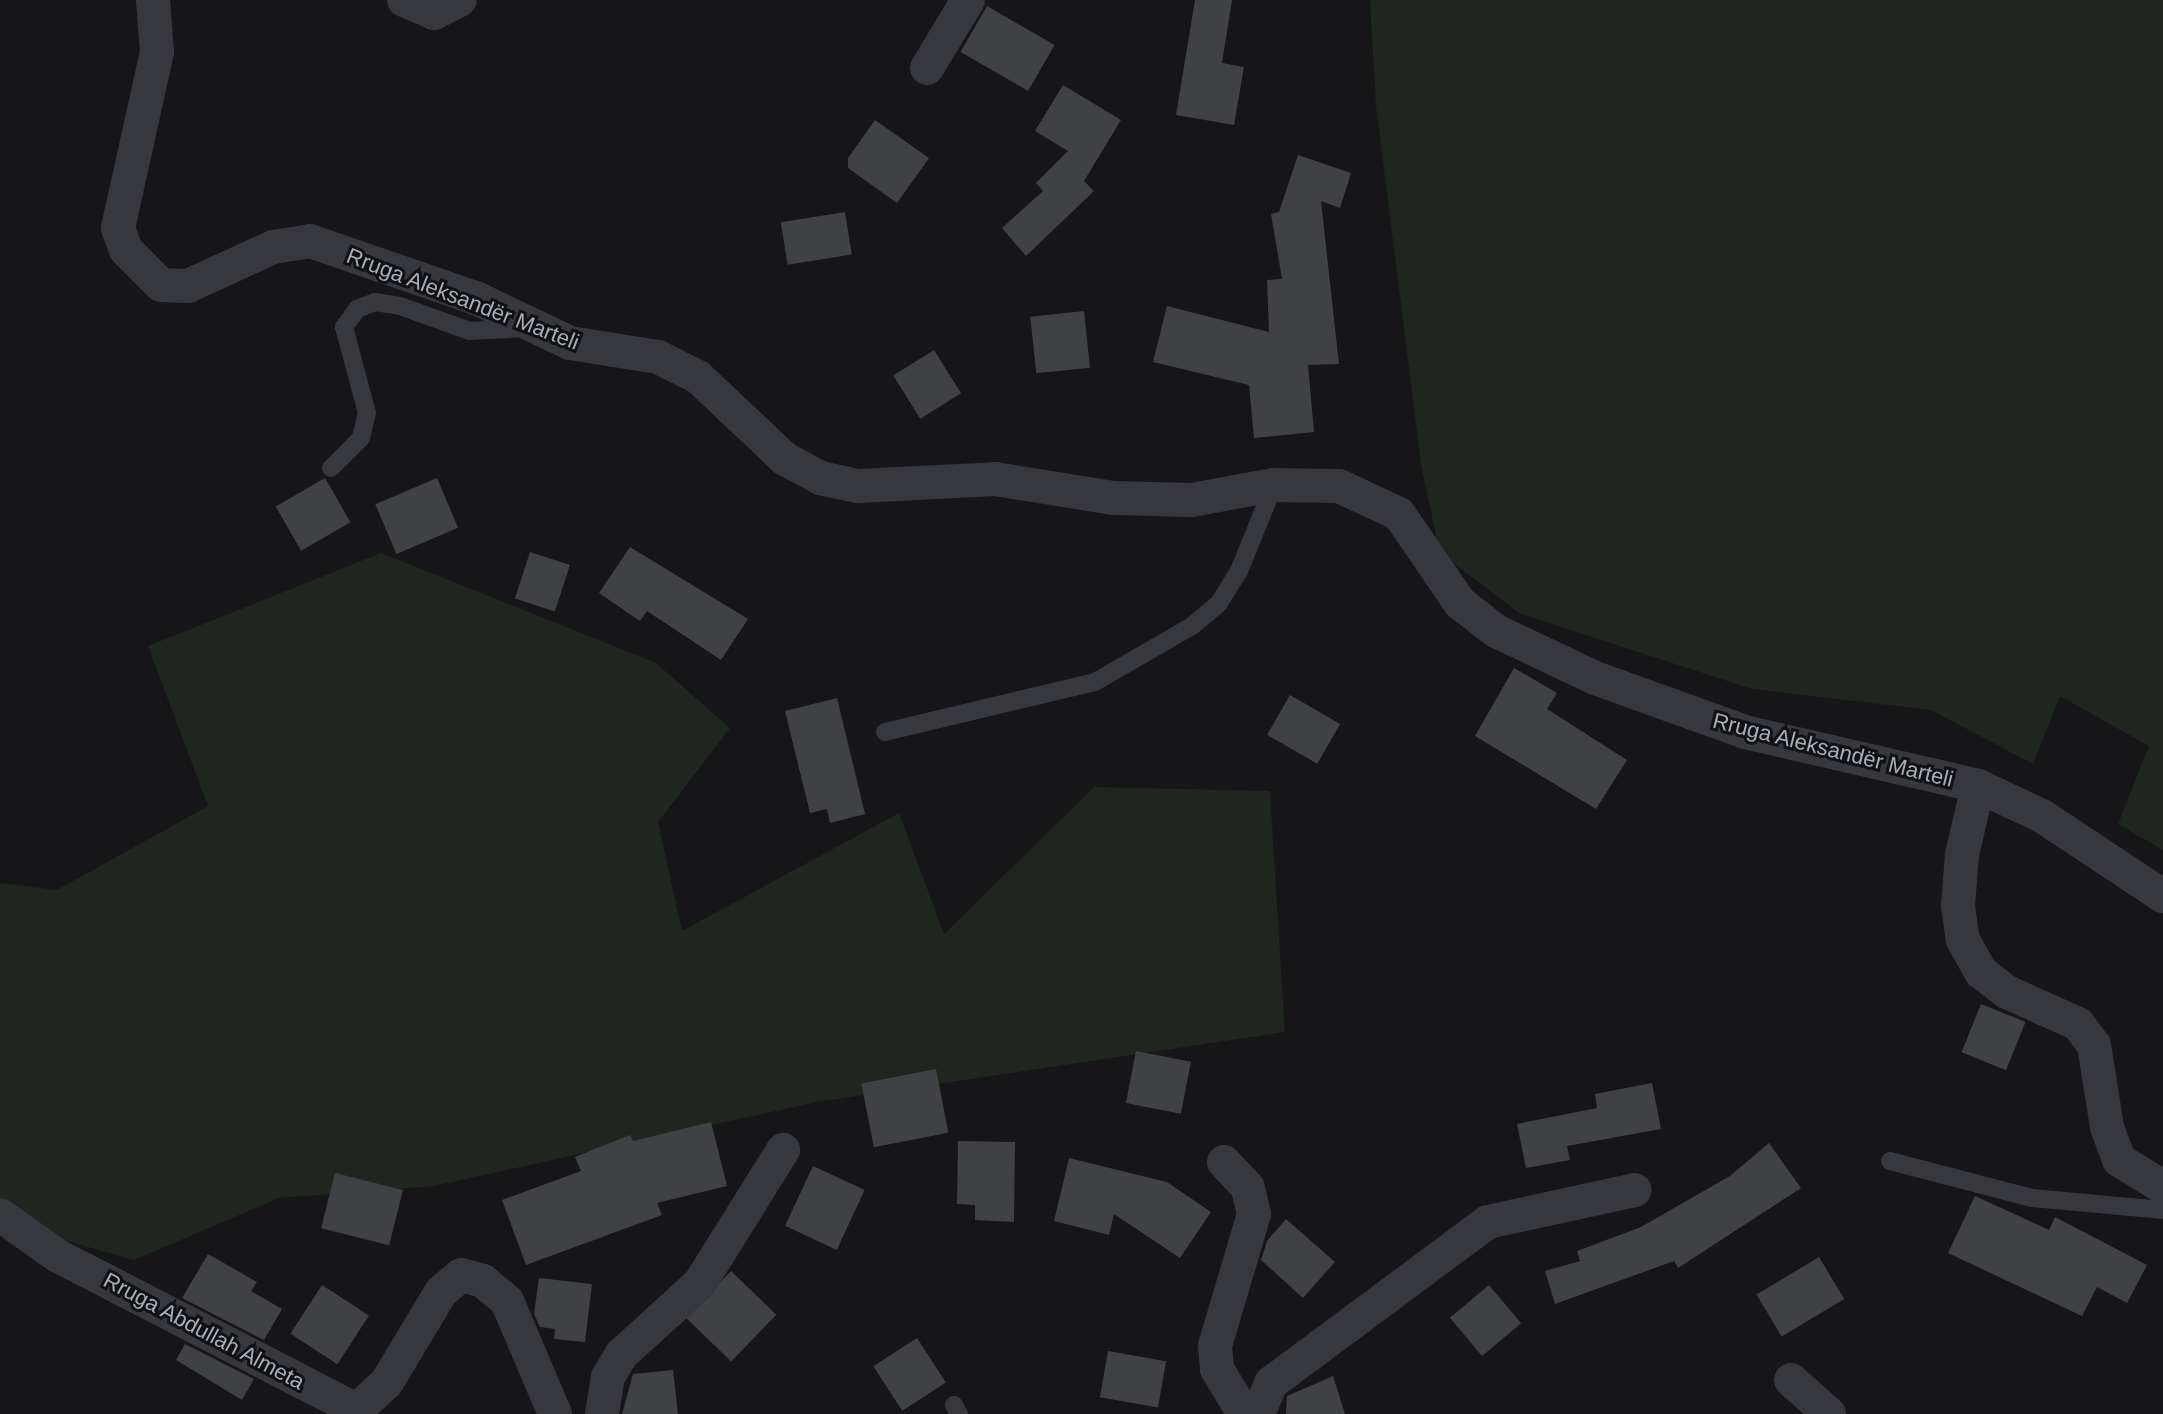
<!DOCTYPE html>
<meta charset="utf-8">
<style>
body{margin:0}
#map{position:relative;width:2163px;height:1414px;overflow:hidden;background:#161618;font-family:Arial,sans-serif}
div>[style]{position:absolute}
.green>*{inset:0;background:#1e261f}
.building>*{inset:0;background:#404145;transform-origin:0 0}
.lane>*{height:18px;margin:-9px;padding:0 9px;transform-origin:9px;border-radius:9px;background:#37383d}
.street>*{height:34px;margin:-17px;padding:0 17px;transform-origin:17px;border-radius:17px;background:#37383d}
span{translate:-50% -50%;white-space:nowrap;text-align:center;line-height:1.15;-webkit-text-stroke:6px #111113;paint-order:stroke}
.street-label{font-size:22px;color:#a8adb8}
</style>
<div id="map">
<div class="green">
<i style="clip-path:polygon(1370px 0,2163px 0,2163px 850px,2118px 824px,2149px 746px,2060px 696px,2033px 764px,1931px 710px,1752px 689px,1519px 613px,1455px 564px,1438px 545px,1421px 464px,1376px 106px)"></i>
<i style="clip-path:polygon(381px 553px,656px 663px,730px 728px,658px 822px,682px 931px,899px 813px,944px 934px,1094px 787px,1270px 791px,1285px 1032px,817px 1102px,434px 1186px,279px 1198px,134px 1260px,0 1222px,0 883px,57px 890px,208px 806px,148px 646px)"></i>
</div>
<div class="building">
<i style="clip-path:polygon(1195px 0,1232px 0,1222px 63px,1244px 67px,1234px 125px,1176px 115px)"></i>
<i style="left:987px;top:6px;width:78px;height:53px;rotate:30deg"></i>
<i style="clip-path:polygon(1063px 85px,1121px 120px,1084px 181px,1094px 191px,1026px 256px,1002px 228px,1043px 191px,1036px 183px,1068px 151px,1035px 131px)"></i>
<i style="clip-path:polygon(875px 120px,929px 158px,897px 203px,848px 168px,848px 158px)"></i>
<i style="clip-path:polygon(1298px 155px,1351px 173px,1340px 208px,1321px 201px,1339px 364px,1308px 365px,1314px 432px,1254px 438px,1249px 385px,1153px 362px,1167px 306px,1269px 332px,1267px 280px,1282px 279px,1271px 214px,1279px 212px)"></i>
<i style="left:845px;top:212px;width:43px;height:65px;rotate:81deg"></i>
<i style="left:1084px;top:311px;width:57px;height:54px;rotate:84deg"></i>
<i style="left:934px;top:350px;width:51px;height:48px;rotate:58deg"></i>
<i style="left:325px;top:478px;width:51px;height:57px;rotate:60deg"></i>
<i style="left:437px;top:478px;width:54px;height:67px;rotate:67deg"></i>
<i style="clip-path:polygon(630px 547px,748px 619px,721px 660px,647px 611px,640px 621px,599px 593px)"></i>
<i style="left:530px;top:552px;width:42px;height:49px;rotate:18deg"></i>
<i style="clip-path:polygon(1514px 668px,1557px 693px,1547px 709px,1627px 760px,1596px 809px,1475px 736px)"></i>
<i style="left:1290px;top:695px;width:58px;height:46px;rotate:30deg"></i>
<i style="clip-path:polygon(837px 698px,865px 814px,830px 823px,827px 809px,810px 813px,785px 711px)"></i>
<i style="left:1981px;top:1004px;width:48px;height:52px;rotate:22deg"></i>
<i style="left:1136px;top:1051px;width:56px;height:53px;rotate:11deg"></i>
<i style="left:936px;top:1069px;width:65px;height:76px;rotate:79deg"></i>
<i style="clip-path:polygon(1652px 1083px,1661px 1129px,1567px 1146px,1570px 1160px,1526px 1168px,1517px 1124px,1597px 1108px,1595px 1094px)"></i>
<i style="clip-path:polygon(711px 1122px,727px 1186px,657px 1203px,662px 1215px,526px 1265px,502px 1200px,581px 1171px,575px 1157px,630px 1135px,633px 1141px)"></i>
<i style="clip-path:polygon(958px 1141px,1015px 1142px,1014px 1222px,975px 1220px,975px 1205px,957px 1204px)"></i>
<i style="clip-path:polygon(1769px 1143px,1801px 1188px,1678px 1268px,1674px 1261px,1555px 1304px,1545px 1271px,1580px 1261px,1577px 1251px,1641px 1227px,1730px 1176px)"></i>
<i style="clip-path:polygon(1069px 1158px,1167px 1182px,1211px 1212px,1180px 1258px,1114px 1214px,1109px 1235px,1054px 1221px)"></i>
<i style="left:813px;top:1166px;width:57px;height:66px;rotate:25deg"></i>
<i style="left:335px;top:1173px;width:70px;height:57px;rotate:14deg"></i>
<i style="clip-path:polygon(1975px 1196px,2049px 1230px,2055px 1217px,2147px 1265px,2127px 1303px,2097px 1287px,2082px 1316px,1948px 1253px)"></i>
<i style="clip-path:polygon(1286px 1219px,1335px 1262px,1303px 1298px,1261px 1260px,1267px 1241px)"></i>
<i style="clip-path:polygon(208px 1254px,257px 1282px,251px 1291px,282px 1309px,264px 1340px,182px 1298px)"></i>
<i style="left:1819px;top:1257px;width:49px;height:73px;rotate:59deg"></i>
<i style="left:731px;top:1271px;width:63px;height:65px;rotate:44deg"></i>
<i style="clip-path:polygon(539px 1278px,592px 1284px,585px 1342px,554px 1339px,555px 1329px,540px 1327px,534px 1314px)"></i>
<i style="left:322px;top:1285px;width:56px;height:58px;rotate:33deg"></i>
<i style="left:1489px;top:1285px;width:50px;height:51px;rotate:50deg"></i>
<i style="left:917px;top:1338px;width:53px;height:52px;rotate:57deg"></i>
<i style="clip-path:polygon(185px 1344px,254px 1379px,242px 1400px,176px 1360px)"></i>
<i style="left:1108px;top:1351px;width:59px;height:47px;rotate:10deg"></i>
<i style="clip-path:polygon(673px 1370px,678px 1414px,622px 1414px,633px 1374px)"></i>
<i style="clip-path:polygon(1333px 1376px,1345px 1414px,1286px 1414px,1287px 1396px)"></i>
</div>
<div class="lane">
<i style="left:331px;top:468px;width:42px;rotate:-45deg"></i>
<i style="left:361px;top:438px;width:26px;rotate:-77deg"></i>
<i style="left:367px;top:413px;width:89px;rotate:-105deg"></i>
<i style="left:344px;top:327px;width:22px;rotate:-54deg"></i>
<i style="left:357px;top:309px;width:19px;rotate:-21deg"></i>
<i style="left:375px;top:302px;width:25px;rotate:9deg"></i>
<i style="left:400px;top:306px;width:74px;rotate:19.7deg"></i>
<i style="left:470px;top:331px;width:57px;rotate:-3deg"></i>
<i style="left:885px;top:732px;width:216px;rotate:-13.4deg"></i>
<i style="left:1095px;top:682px;width:112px;rotate:-30deg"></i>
<i style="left:1192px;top:626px;width:35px;rotate:-40deg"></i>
<i style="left:1219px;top:603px;width:38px;rotate:-58deg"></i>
<i style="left:1239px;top:571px;width:93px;rotate:-67.9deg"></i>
<i style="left:1890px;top:1161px;width:147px;rotate:14.6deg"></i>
<i style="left:2032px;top:1198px;width:132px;rotate:5.2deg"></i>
<i style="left:954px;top:1405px;width:10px;rotate:61deg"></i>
</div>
<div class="street">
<i style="left:153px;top:0;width:52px;rotate:85.6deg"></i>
<i style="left:157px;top:52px;width:180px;rotate:102.5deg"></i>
<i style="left:118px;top:228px;width:23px;rotate:70deg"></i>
<i style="left:126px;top:250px;width:49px;rotate:45deg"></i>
<i style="left:161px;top:285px;width:27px;rotate:2deg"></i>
<i style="left:188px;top:286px;width:94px;rotate:-24.6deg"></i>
<i style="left:273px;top:247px;width:37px;rotate:-9deg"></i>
<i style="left:310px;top:241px;width:178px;rotate:19deg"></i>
<i style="left:478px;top:299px;width:102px;rotate:25.6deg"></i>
<i style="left:570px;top:343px;width:89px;rotate:9deg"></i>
<i style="left:658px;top:357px;width:45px;rotate:26.6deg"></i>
<i style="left:698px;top:377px;width:120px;rotate:43.3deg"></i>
<i style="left:785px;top:459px;width:40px;rotate:28deg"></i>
<i style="left:820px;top:478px;width:40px;rotate:12deg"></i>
<i style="left:859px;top:486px;width:136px;rotate:-2.9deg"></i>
<i style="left:995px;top:479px;width:120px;rotate:9.1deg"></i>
<i style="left:1113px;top:498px;width:79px;rotate:1.5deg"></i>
<i style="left:1192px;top:500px;width:83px;rotate:-10.4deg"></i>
<i style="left:1274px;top:485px;width:65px;rotate:0.9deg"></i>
<i style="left:1339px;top:486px;width:66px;rotate:25deg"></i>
<i style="left:1399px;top:514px;width:108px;rotate:55.6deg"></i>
<i style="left:1460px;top:603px;width:46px;rotate:37.9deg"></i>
<i style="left:1496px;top:631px;width:110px;rotate:25.4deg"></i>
<i style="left:1595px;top:678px;width:159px;rotate:19.8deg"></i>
<i style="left:1745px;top:732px;width:239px;rotate:13deg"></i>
<i style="left:1978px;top:786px;width:71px;rotate:25.1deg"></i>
<i style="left:2042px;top:816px;width:145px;rotate:33.5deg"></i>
<i style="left:404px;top:0;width:33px;rotate:23deg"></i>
<i style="left:434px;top:13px;width:29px;rotate:-27deg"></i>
<i style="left:927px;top:68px;width:79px;rotate:-58.9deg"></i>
<i style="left:1978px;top:786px;width:71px;rotate:103.1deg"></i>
<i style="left:1962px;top:855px;width:51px;rotate:94.5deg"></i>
<i style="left:1958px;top:906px;width:34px;rotate:82deg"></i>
<i style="left:1963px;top:940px;width:37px;rotate:61deg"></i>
<i style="left:1981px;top:972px;width:33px;rotate:38deg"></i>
<i style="left:2007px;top:992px;width:78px;rotate:24.3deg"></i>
<i style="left:2078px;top:1024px;width:26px;rotate:53deg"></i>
<i style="left:2094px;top:1045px;width:83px;rotate:81deg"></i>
<i style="left:2107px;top:1127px;width:35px;rotate:70deg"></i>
<i style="left:2119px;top:1160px;width:52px;rotate:31.5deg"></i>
<i style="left:1224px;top:1162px;width:35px;rotate:47deg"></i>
<i style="left:1248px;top:1188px;width:27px;rotate:77deg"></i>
<i style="left:1254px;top:1214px;width:138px;rotate:106.5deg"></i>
<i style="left:1215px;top:1346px;width:23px;rotate:85deg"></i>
<i style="left:1217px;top:1369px;width:52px;rotate:59deg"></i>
<i style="left:0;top:1215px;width:71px;rotate:35.3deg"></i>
<i style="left:58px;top:1256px;width:336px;rotate:27.3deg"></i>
<i style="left:357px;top:1410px;width:41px;rotate:-43deg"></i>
<i style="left:387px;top:1382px;width:105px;rotate:-59deg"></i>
<i style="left:441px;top:1292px;width:26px;rotate:-40deg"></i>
<i style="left:461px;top:1275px;width:23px;rotate:15deg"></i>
<i style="left:483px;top:1281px;width:31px;rotate:40deg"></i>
<i style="left:507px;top:1301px;width:123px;rotate:67deg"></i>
<i style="left:1791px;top:1380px;width:51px;rotate:41.8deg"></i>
<i style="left:602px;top:1414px;width:37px;rotate:-81deg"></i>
<i style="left:608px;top:1377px;width:27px;rotate:-59deg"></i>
<i style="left:622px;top:1354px;width:105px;rotate:-42.3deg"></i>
<i style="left:700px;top:1283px;width:157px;rotate:-58deg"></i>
<i style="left:1258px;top:1414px;width:34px;rotate:-67deg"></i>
<i style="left:1271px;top:1383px;width:270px;rotate:-36.6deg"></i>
<i style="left:1488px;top:1222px;width:150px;rotate:-12.3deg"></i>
</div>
<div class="street-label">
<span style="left:463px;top:299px;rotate:21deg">Rruga Aleksandër Marteli</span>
<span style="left:1833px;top:750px;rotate:14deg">Rruga Aleksandër Marteli</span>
<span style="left:204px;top:1331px;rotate:28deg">Rruga Abdullah Almeta</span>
</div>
</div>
